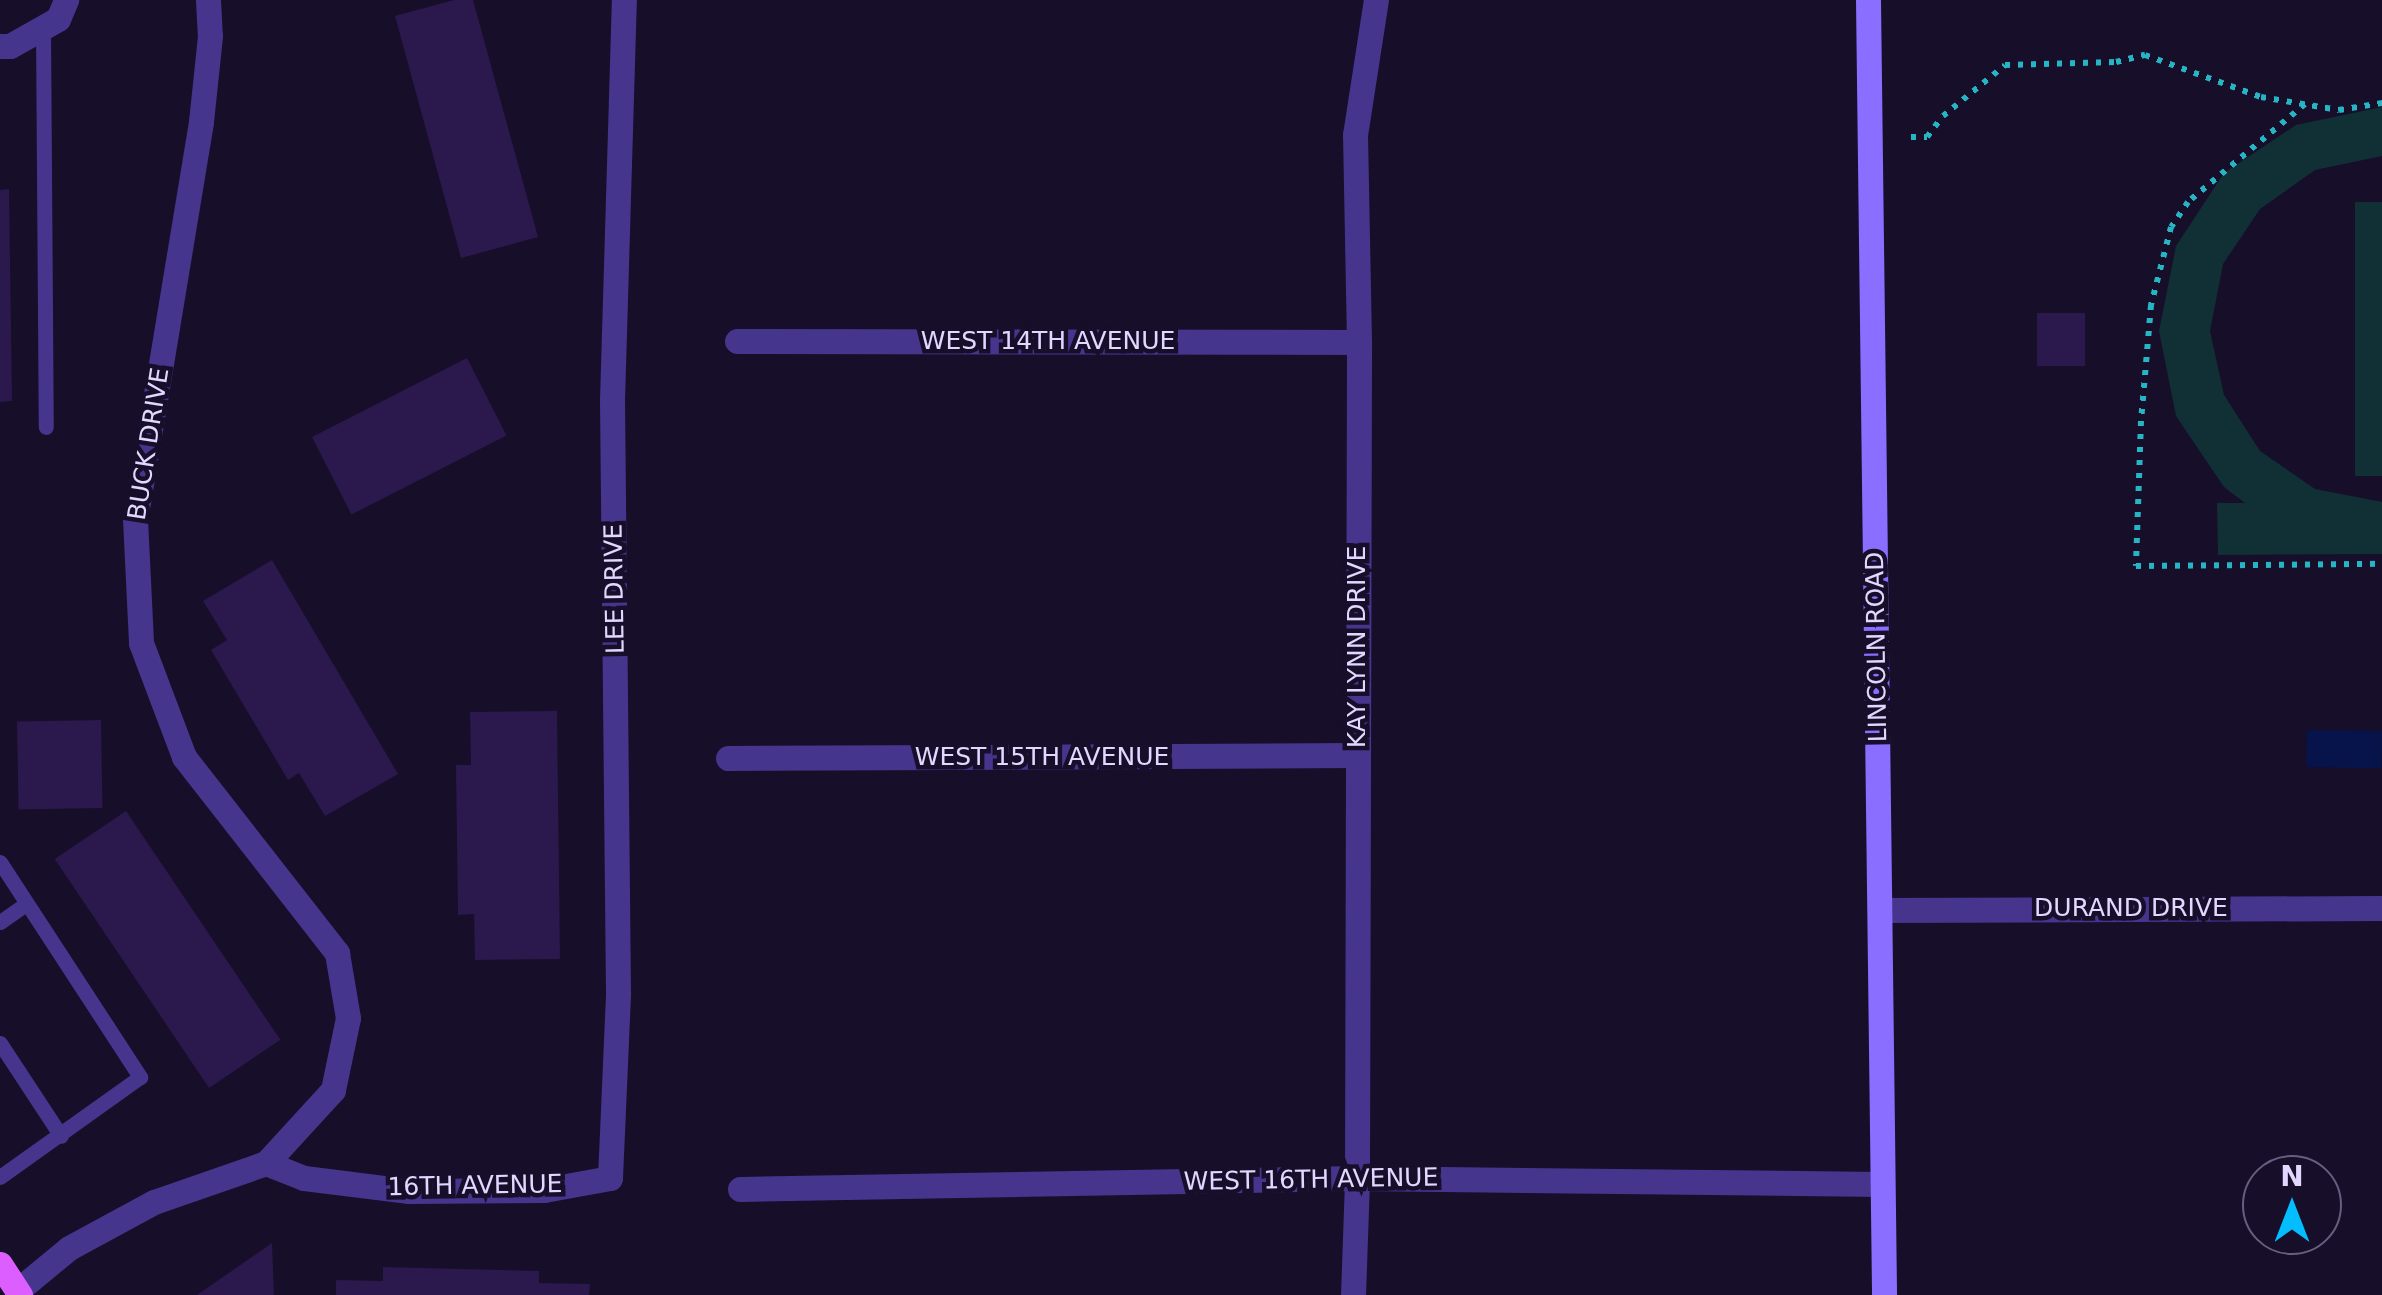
<!DOCTYPE html>
<style>
body{margin:0}
#map{position:relative;width:2382px;height:1295px;overflow:hidden;background:#170e2a;font-family:"DejaVu Sans",sans-serif}
div>[style]{position:absolute}
.green>*{inset:0;background:#103035;transform-origin:0 0}
.water>*{inset:0;background:#06144b;transform-origin:0 0}
.building>*{inset:0;background:#2b184d;transform-origin:0 0}
.path>*{height:6px;margin-top:-3px;transform-origin:0;background:repeating-linear-gradient(90deg,#25b5c5 0 5px,transparent 0 13px)}
.lane>*{height:15px;margin:-7.5px;padding:0 7.5px;transform-origin:7.5px;border-radius:7.5px;background:#46358d}
.street>*{height:25px;margin:-12.5px;padding:0 12.5px;transform-origin:12.5px;border-radius:12.5px;background:#46358d}
.secondary>*{height:25px;margin:-12.5px;padding:0 12.5px;transform-origin:12.5px;border-radius:12.5px;background:#896eff}
.primary>*{height:25px;margin:-12.5px;padding:0 12.5px;transform-origin:12.5px;border-radius:12.5px;background:#dd5eff}
span{translate:-50% -50%;white-space:nowrap;text-align:center;line-height:1.15;-webkit-text-stroke:9px #170e2a;paint-order:stroke}
.street-label{font-size:25px;color:#e2d7ff}
.north{position:absolute;left:2242px;top:1155px;width:100px;height:100px;box-sizing:border-box;background:#170e2a;border:2px solid #685e7f;border-radius:50%;rotate:0deg;font-size:28px;font-weight:700;line-height:40px;text-align:center;color:#e2d7ff}
.north::after{content:'';display:block;margin:auto;width:35px;height:45px;background:#03bdff;clip-path:polygon(50% 0,100% 100%,50% 72%,0 100%)}
</style>
<div id="map">
<div class="green">
<i style="clip-path:polygon(2382px 107px,2382px 156px,2315px 170px,2260px 209px,2223px 264px,2210px 331px,2224px 395px,2260px 451px,2315px 489px,2382px 502px,2382px 554px,2218px 555px,2217px 503px,2245px 503px,2224px 487px,2176px 416px,2159px 331px,2176px 246px,2224px 173px,2296px 125px)"></i>
<i style="left:2355px;top:202px;width:27px;height:274px"></i>
</div>
<div class="water">
<i style="left:2307px;top:730px;width:75px;height:37px;rotate:1deg"></i>
</div>
<div class="building">
<i style="clip-path:polygon(454px 0,473px 0,538px 237px,461px 258px,395px 16px)"></i>
<i style="clip-path:polygon(9px 189px,12px 401px,0 402px,0 190px)"></i>
<i style="left:2037px;top:313px;width:48px;height:53px"></i>
<i style="left:467px;top:358px;width:87px;height:174px;rotate:63deg"></i>
<i style="clip-path:polygon(272px 560px,398px 774px,325px 816px,299px 773px,288px 780px,211px 650px,227px 640px,203px 601px)"></i>
<i style="clip-path:polygon(557px 711px,560px 959px,475px 960px,474px 914px,458px 915px,456px 765px,471px 765px,470px 712px)"></i>
<i style="left:101px;top:720px;width:88px;height:84px;rotate:89deg"></i>
<i style="left:126px;top:811px;width:276px;height:86px;rotate:56deg"></i>
<i style="clip-path:polygon(272px 1243px,274px 1295px,197px 1295px)"></i>
<i style="clip-path:polygon(383px 1267px,539px 1271px,539px 1283px,590px 1284px,589px 1295px,336px 1295px,336px 1280px,383px 1281px)"></i>
</div>
<div class="path">
<i style="left:2305px;top:104px;width:153px;rotate:140.1deg"></i>
<i style="left:2188px;top:202px;width:30px;rotate:124deg"></i>
<i style="left:2171px;top:227px;width:81px;rotate:104.4deg"></i>
<i style="left:2151px;top:305px;width:116px;rotate:94.9deg"></i>
<i style="left:2141px;top:421px;width:145px;rotate:92deg"></i>
<i style="left:2136px;top:566px;width:246px;rotate:-0.5deg"></i>
<i style="left:1911px;top:137px;width:16px"></i>
<i style="left:1927px;top:137px;width:26px;rotate:-53deg"></i>
<i style="left:1943px;top:116px;width:80px;rotate:-39.4deg"></i>
<i style="left:2005px;top:65px;width:111px;rotate:-1.5deg"></i>
<i style="left:2116px;top:62px;width:30px;rotate:-14deg"></i>
<i style="left:2145px;top:55px;width:123px;rotate:19.9deg"></i>
<i style="left:2261px;top:97px;width:79px;rotate:9.5deg"></i>
<i style="left:2339px;top:110px;width:44px;rotate:-9.2deg"></i>
</div>
<div class="lane">
<i style="left:43px;top:28px;width:399px;rotate:89.6deg"></i>
<i style="left:0;top:862px;width:257px;rotate:56.9deg"></i>
<i style="left:140px;top:1077px;width:172px;rotate:144.5deg"></i>
<i style="left:0;top:922px;width:29px;rotate:-35deg"></i>
<i style="left:0;top:1043px;width:111px;rotate:56.7deg"></i>
</div>
<div class="street">
<i style="left:208px;top:0;width:36px;rotate:87deg"></i>
<i style="left:210px;top:36px;width:86px;rotate:96deg"></i>
<i style="left:201px;top:122px;width:402px;rotate:99.4deg"></i>
<i style="left:135px;top:519px;width:124px;rotate:87.2deg"></i>
<i style="left:141px;top:643px;width:122px;rotate:69.3deg"></i>
<i style="left:184px;top:757px;width:249px;rotate:52deg"></i>
<i style="left:337px;top:953px;width:66px;rotate:80.4deg"></i>
<i style="left:348px;top:1018px;width:74px;rotate:101.8deg"></i>
<i style="left:333px;top:1090px;width:99px;rotate:132.5deg"></i>
<i style="left:0;top:46px;width:10px"></i>
<i style="left:10px;top:46px;width:55px;rotate:-29.4deg"></i>
<i style="left:58px;top:19px;width:21px;rotate:-67deg"></i>
<i style="left:737px;top:341px;width:622px;rotate:0.09deg"></i>
<i style="left:728px;top:758px;width:628px;rotate:-0.27deg"></i>
<i style="left:1881px;top:910px;width:501px;rotate:-0.23deg"></i>
<i style="left:740px;top:1189px;width:617px;rotate:-1.02deg"></i>
<i style="left:1357px;top:1178px;width:525px;rotate:0.65deg"></i>
<i style="left:17px;top:1291px;width:67px;rotate:-39.6deg"></i>
<i style="left:69px;top:1248px;width:97px;rotate:-28.4deg"></i>
<i style="left:154px;top:1202px;width:119px;rotate:-19.2deg"></i>
<i style="left:266px;top:1163px;width:41px;rotate:21.5deg"></i>
<i style="left:304px;top:1178px;width:106px;rotate:7.1deg"></i>
<i style="left:409px;top:1191px;width:135px;rotate:-0.4deg"></i>
<i style="left:544px;top:1190px;width:67px;rotate:-10.3deg"></i>
<i style="left:610px;top:1178px;width:185px;rotate:-87.5deg"></i>
<i style="left:618px;top:993px;width:593px;rotate:-90.58deg"></i>
<i style="left:612px;top:400px;width:400px;rotate:-88.3deg"></i>
<i style="left:1353px;top:1295px;width:117px;rotate:-88deg"></i>
<i style="left:1357px;top:1178px;width:836px;rotate:-89.86deg"></i>
<i style="left:1359px;top:342px;width:207px;rotate:-91.1deg"></i>
<i style="left:1355px;top:135px;width:137px;rotate:-81.2deg"></i>
</div>
<div class="secondary">
<i style="left:1868px;top:0;width:1295px;rotate:89.29deg"></i>
</div>
<div class="primary">
<i style="left:0;top:1264px;width:37px;rotate:57deg"></i>
</div>
<div class="street-label">
<span style="left:1048px;top:341px">WEST 14TH AVENUE</span>
<span style="left:149px;top:444px;rotate:-81deg">BUCK DRIVE</span>
<span style="left:615px;top:589px;rotate:-91deg">LEE DRIVE</span>
<span style="left:1357px;top:647px;rotate:-90deg">KAY LYNN DRIVE</span>
<span style="left:1877px;top:647px;rotate:-91deg">LINCOLN ROAD</span>
<span style="left:1042px;top:757px">WEST 15TH AVENUE</span>
<span style="left:2131px;top:908px">DURAND DRIVE</span>
<span style="left:1311px;top:1180px;rotate:-1deg">WEST 16TH AVENUE</span>
<span style="left:475px;top:1186px;rotate:-1deg">16TH AVENUE</span>
</div>
<div class="north">N</div>
</div>
